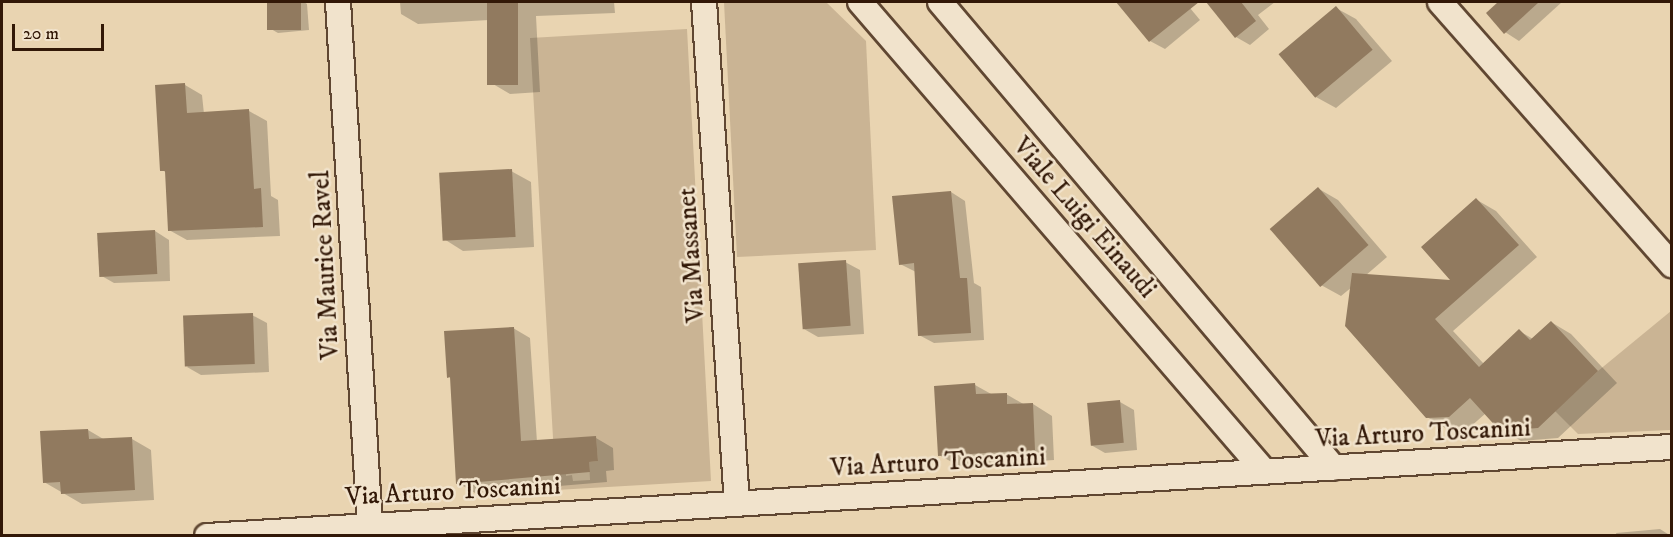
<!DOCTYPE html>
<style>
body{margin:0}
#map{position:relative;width:1673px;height:537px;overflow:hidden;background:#e9d4b1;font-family:"IM FELL DW Pica",serif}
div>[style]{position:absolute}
.green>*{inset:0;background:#cab494}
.shadow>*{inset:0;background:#0003}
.building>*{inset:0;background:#917a5f;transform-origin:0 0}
.roads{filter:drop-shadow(2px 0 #604732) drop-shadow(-2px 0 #604732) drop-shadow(0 2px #604732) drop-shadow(0 -2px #604732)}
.minor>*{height:24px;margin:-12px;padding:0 12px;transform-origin:12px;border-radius:12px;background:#f1e3cc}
span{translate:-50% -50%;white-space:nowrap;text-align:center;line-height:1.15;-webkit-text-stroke:5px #f1e3cc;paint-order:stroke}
.street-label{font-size:26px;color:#321807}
.frame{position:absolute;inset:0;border:3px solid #321807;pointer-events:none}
.scale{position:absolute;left:12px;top:24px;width:92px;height:27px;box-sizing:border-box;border:3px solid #321807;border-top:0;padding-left:8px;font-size:18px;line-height:21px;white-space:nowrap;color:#321807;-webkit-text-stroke:4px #f1e3cc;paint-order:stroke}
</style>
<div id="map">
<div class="green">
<i style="clip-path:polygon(724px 2px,826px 2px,866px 41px,876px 250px,737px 257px)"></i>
<i style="clip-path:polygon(evenodd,687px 29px,711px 481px,556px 490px,530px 38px,687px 29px,596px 437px,598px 461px,589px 462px,590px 480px,573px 481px,572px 475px,566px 476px,567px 438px,596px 437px)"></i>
<i style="clip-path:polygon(1671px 311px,1671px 430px,1578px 434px,1555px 411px,1598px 371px)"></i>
</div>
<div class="shadow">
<i style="clip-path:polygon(304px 2px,307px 4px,309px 30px,278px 33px,271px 29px,269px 3px)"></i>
<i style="clip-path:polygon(400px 2px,614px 2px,615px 13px,536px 16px,540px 92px,510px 94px,493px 84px,489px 20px,418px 24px,401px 14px)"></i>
<i style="clip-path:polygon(1118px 2px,1185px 2px,1200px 20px,1165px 49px,1150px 41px)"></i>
<i style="clip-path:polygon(1208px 2px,1275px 2px,1258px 15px,1269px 29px,1250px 45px,1236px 37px)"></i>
<i style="clip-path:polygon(1500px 2px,1562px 2px,1519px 41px,1505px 32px,1488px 13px)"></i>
<i style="clip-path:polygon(1336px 8px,1356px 19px,1392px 61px,1336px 108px,1316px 97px)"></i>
<i style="clip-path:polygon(185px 85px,202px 95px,204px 114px,249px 111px,267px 121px,271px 196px,278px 200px,280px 236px,187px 240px,169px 230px,167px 173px,162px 170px)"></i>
<i style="clip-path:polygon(511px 171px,531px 182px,534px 247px,463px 251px,444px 239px)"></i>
<i style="clip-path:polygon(1319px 189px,1338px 200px,1387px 257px,1365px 276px,1454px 281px,1477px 200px,1496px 211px,1537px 257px,1453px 331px,1484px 364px,1519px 331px,1533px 339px,1551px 322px,1571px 334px,1617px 383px,1558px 438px,1521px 441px,1501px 429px,1486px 413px,1469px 428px,1447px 429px,1427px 417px,1352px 287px,1341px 296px,1321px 285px,1272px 229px)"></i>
<i style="clip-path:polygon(951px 192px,965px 201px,974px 283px,981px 287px,984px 340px,934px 343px,919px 335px,916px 272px,900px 264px)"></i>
<i style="clip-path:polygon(155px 231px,169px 240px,170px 281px,114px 283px,100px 275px)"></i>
<i style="clip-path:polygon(845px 262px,860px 270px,864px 334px,818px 337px,804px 329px)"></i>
<i style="clip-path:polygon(252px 315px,267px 323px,269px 372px,201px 375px,187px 367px)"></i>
<i style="clip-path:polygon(513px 328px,530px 338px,537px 442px,596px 438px,613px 448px,614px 470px,606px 471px,607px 482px,475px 493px,458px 483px,451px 378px,448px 377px)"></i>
<i style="clip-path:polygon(975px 385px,993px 395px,1006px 394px,1025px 405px,1033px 404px,1052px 416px,1054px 460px,959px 466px,939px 455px)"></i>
<i style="clip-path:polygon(1120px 402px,1134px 410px,1137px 450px,1105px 453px,1091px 445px)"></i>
<i style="clip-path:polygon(88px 430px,105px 440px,132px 439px,151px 450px,154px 500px,82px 504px,44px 482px)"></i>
<i style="clip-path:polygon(1660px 529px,1671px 536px,1617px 536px,1616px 533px)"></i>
</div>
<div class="building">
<i style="left:267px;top:2px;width:34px;height:28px"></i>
<i style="left:487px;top:2px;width:31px;height:83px"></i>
<i style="clip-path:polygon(1116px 2px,1199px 2px,1149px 42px)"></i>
<i style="clip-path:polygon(1206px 2px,1241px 2px,1256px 21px,1235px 38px)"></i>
<i style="clip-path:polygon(1498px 2px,1539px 2px,1504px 34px,1486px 13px)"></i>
<i style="left:1336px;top:6px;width:57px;height:75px;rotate:50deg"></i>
<i style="clip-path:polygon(185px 83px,187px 113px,249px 109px,254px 189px,261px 188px,263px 227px,168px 231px,165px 171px,160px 171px,155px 85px)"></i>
<i style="left:512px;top:169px;width:68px;height:73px;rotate:87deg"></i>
<i style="left:1318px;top:187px;width:77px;height:64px;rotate:49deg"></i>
<i style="clip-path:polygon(951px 191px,960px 278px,967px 278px,971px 333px,918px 336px,914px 263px,899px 265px,892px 196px)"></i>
<i style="clip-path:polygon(1476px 198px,1519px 245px,1435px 319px,1479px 367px,1519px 329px,1530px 340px,1551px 321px,1598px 371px,1538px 428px,1500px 431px,1470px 398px,1449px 417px,1426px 418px,1345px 326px,1352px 273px,1450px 280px,1421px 247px)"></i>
<i style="left:155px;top:230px;width:44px;height:58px;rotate:87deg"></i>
<i style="left:846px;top:260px;width:66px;height:48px;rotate:86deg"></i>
<i style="left:253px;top:313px;width:51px;height:70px;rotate:88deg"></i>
<i style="clip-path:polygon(514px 327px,521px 441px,596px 436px,598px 461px,589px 462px,590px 472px,456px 484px,450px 377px,447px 378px,444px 331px)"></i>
<i style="clip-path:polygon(975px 383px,976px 394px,1007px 393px,1007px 404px,1033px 403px,1035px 450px,938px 456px,934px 386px)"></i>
<i style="left:1120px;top:400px;width:43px;height:33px;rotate:85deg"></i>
<i style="clip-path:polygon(88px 429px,89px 439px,132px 437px,135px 490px,61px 494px,60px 482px,43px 483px,40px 431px)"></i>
</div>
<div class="roads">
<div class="minor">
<i style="left:338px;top:2px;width:525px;rotate:86.51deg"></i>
<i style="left:704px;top:2px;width:503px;rotate:86.24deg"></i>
<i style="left:860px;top:2px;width:620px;rotate:49.25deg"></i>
<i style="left:940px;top:2px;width:610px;rotate:49.79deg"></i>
<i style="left:1440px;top:2px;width:351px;rotate:48.6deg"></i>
<i style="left:207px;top:536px;width:1468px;rotate:-3.48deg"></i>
</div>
</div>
<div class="street-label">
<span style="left:1084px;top:218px;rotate:49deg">Viale Luigi Einaudi</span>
<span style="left:692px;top:255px;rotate:-94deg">Via Massanet</span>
<span style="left:326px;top:265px;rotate:-93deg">Via Maurice Ravel</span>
<span style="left:1423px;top:434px;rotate:-3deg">Via Arturo Toscanini</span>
<span style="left:938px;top:463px;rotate:-3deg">Via Arturo Toscanini</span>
<span style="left:453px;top:492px;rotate:-3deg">Via Arturo Toscanini</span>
</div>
<div class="frame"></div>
<div class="scale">20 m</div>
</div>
